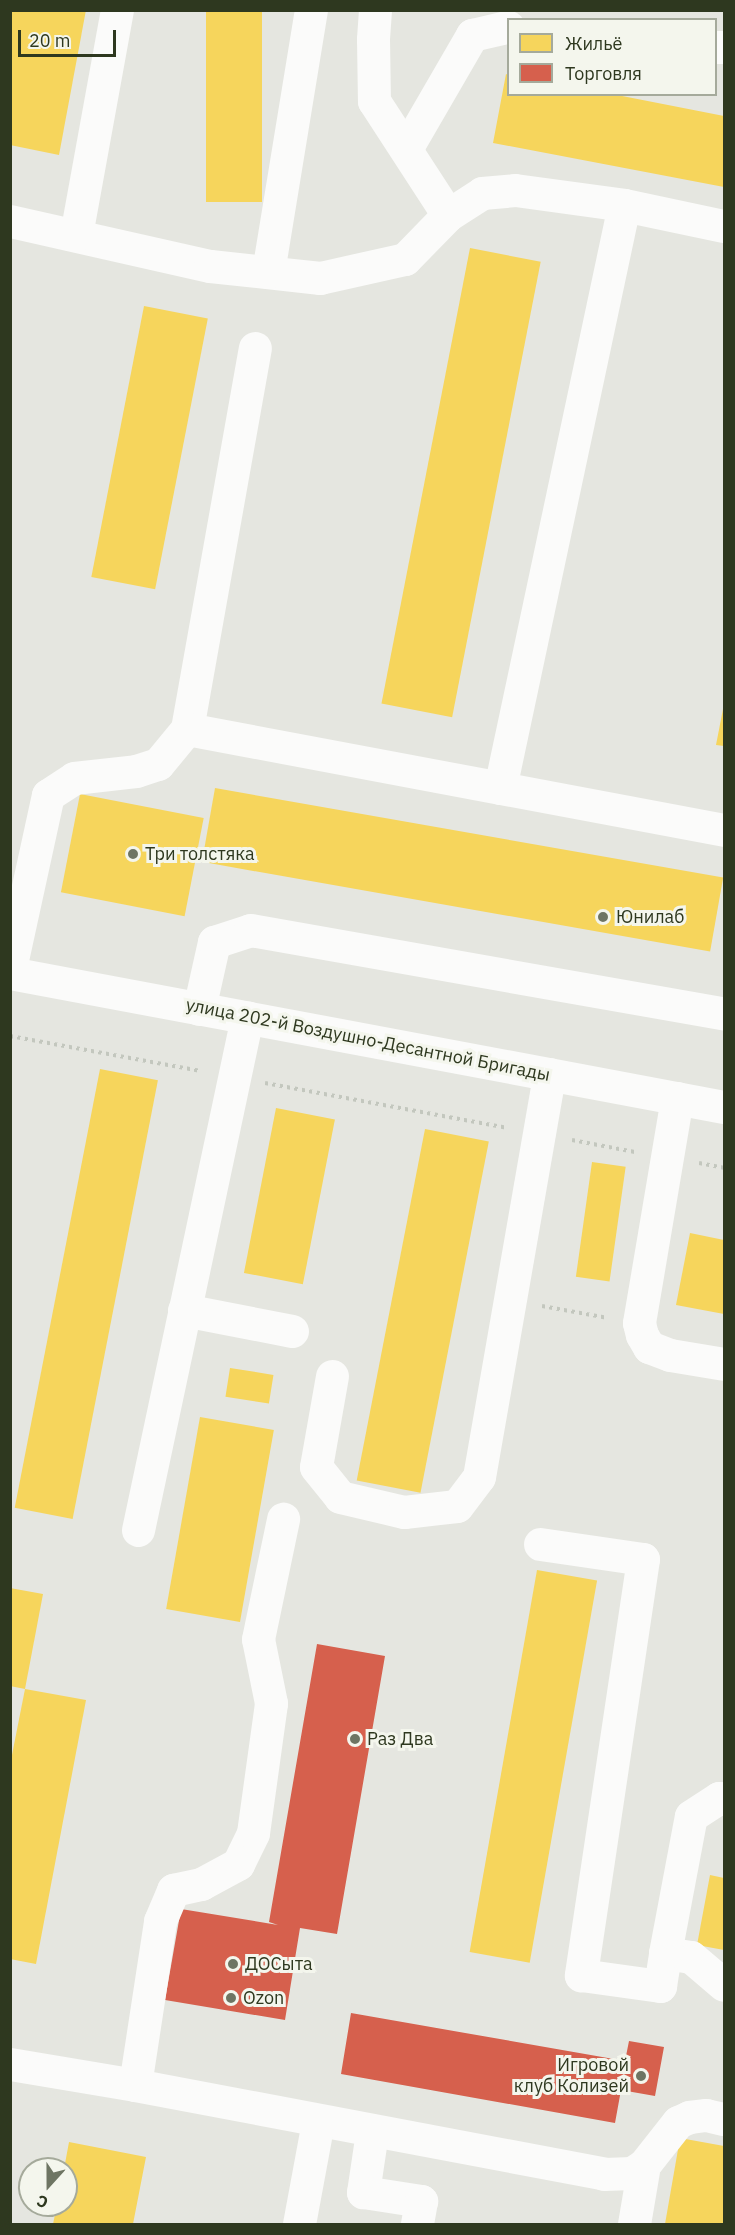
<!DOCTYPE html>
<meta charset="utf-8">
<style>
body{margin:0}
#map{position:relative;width:735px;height:2235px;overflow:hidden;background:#e5e6e0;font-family:"IBM Plex Sans",sans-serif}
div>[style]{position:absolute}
.homes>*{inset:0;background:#f6d55c;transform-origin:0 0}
.shops>*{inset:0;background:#d6604d}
.path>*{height:4px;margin-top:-2px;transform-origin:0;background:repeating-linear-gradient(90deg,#c3c7be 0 3px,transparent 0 7.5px)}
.minor>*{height:33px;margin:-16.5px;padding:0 16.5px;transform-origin:16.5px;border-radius:16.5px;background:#fbfbfa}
.dots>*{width:16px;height:16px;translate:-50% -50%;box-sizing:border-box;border:3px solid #f4f6ed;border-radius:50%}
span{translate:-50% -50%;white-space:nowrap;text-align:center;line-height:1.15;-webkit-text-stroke:6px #f4f6ed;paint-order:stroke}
.poi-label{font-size:18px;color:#2e381f}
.left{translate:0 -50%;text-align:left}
.right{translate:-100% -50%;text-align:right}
.street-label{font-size:18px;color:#2e381f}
.frame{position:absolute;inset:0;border:12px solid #2e381f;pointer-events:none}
.legend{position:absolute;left:507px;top:18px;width:210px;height:78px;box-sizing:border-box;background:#f4f6ed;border:2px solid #a5aa9b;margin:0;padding:8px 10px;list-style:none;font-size:18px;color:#2e381f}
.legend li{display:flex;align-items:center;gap:12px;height:30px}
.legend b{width:30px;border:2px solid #a5aa9b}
.north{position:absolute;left:18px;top:2157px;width:60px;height:60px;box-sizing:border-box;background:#f4f6ed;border:2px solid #a5aa9b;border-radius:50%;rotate:201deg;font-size:16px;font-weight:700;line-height:24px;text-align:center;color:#2e381f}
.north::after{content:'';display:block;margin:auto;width:21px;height:27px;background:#6e7563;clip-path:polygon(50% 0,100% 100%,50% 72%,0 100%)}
.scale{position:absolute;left:18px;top:30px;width:98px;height:27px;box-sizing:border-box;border:3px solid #2e381f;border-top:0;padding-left:8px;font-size:18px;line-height:21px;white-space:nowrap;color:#2e381f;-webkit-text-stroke:4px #f4f6ed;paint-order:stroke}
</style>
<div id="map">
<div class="homes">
<i style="clip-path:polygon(12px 10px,86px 10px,59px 155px,10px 145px)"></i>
<i style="left:206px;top:10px;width:56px;height:192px"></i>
<i style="clip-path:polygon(506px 74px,508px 75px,508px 94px,612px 94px,724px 116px,724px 187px,493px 143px)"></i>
<i style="left:470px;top:248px;width:72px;height:464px;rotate:11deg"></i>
<i style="left:144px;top:306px;width:65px;height:276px;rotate:11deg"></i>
<i style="clip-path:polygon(723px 709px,724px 709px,724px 746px,716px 745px)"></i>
<i style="left:215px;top:788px;width:516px;height:75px;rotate:10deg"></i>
<i style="left:80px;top:794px;width:126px;height:100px;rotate:11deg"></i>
<i style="left:100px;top:1069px;width:59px;height:447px;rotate:11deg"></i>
<i style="left:276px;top:1108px;width:60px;height:168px;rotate:11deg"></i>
<i style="left:425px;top:1129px;width:65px;height:358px;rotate:11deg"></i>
<i style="left:592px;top:1162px;width:34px;height:116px;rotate:8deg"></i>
<i style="clip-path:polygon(690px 1233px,724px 1240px,724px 1314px,676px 1305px)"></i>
<i style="left:230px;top:1368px;width:44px;height:29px;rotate:9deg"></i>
<i style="left:200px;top:1417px;width:75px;height:195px;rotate:10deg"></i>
<i style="left:537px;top:1570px;width:61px;height:388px;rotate:10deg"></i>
<i style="clip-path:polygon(10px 1588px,43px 1594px,25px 1689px,10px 1686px)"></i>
<i style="clip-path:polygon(25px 1689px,86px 1700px,36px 1964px,10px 1959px,10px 1765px)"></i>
<i style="clip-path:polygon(710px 1875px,724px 1878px,724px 1950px,697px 1945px)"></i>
<i style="clip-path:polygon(680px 2138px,724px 2146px,724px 2224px,665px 2224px)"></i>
<i style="clip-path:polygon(69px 2142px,146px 2157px,133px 2224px,53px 2224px,57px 2205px,66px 2205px,64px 2169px)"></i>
</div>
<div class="shops">
<i style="clip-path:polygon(317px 1644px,385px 1656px,337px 1934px,300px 1928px,285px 2020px,165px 2000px,181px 1909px,278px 1925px,269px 1922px)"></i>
<i style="clip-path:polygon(351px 2013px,625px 2061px,629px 2041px,664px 2047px,655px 2096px,621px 2090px,615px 2123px,341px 2074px)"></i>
</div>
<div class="path">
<i style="left:10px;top:1036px;width:194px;rotate:10.4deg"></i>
<i style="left:265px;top:1083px;width:247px;rotate:10.5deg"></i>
<i style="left:572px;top:1140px;width:64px;rotate:10.8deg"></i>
<i style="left:699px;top:1163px;width:25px;rotate:11deg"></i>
<i style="left:542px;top:1306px;width:67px;rotate:10.3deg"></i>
</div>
<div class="minor">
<i style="left:375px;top:10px;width:29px;rotate:94deg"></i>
<i style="left:373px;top:39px;width:62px;rotate:89.1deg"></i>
<i style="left:374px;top:101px;width:136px;rotate:57deg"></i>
<i style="left:716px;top:47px;width:8px"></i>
<i style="left:406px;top:149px;width:132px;rotate:-59.9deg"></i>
<i style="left:472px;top:35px;width:37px;rotate:-13deg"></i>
<i style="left:10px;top:221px;width:205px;rotate:12.7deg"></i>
<i style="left:210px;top:266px;width:111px;rotate:6.2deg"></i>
<i style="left:320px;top:278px;width:87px;rotate:-12.6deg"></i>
<i style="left:405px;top:259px;width:62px;rotate:-45.7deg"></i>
<i style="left:448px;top:215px;width:40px;rotate:-32.9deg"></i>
<i style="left:482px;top:193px;width:33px;rotate:-5deg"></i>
<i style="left:515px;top:190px;width:110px;rotate:7.8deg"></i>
<i style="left:624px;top:205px;width:102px;rotate:11.9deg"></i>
<i style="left:76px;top:235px;width:229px;rotate:-79.7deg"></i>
<i style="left:268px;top:272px;width:266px;rotate:-80.7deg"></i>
<i style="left:187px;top:729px;width:387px;rotate:-79.9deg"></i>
<i style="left:500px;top:788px;width:596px;rotate:-77.99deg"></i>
<i style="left:10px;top:969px;width:178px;rotate:-77.7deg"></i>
<i style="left:48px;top:795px;width:31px;rotate:-33deg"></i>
<i style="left:74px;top:778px;width:62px;rotate:-6.4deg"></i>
<i style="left:136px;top:771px;width:23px;rotate:-18deg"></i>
<i style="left:158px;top:764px;width:45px;rotate:-50.4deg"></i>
<i style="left:187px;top:729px;width:546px;rotate:10.65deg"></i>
<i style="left:10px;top:973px;width:726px;rotate:10.63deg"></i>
<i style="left:199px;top:1009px;width:69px;rotate:-77.4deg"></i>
<i style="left:214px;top:942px;width:38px;rotate:-18deg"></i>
<i style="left:250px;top:930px;width:481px;rotate:10deg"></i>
<i style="left:677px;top:1098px;width:228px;rotate:99.6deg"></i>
<i style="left:639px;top:1323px;width:12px;rotate:76deg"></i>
<i style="left:642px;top:1335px;width:14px;rotate:60deg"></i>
<i style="left:649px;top:1347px;width:22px;rotate:21deg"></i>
<i style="left:670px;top:1355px;width:55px;rotate:9.5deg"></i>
<i style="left:184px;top:1310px;width:110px;rotate:11deg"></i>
<i style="left:332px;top:1376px;width:92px;rotate:100deg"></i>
<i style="left:316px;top:1467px;width:38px;rotate:51deg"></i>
<i style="left:340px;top:1497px;width:66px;rotate:13.2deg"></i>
<i style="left:404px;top:1512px;width:53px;rotate:-6.5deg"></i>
<i style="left:457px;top:1506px;width:36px;rotate:-53deg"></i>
<i style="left:479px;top:1477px;width:409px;rotate:-80.1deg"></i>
<i style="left:138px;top:1530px;width:524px;rotate:-78deg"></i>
<i style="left:540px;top:1544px;width:104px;rotate:8.3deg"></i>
<i style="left:643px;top:1559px;width:421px;rotate:98.5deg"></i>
<i style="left:581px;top:1975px;width:80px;rotate:7.9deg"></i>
<i style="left:660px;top:1986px;width:33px;rotate:-81deg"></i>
<i style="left:665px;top:1953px;width:26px;rotate:9deg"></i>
<i style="left:691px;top:1957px;width:43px;rotate:40.3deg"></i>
<i style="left:665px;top:1953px;width:139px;rotate:-79.3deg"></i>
<i style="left:691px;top:1816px;width:33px;rotate:-33deg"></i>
<i style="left:719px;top:1798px;width:5px;rotate:11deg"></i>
<i style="left:10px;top:2064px;width:127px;rotate:9.5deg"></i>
<i style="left:135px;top:2085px;width:477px;rotate:10.7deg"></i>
<i style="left:604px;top:2174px;width:28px;rotate:-2deg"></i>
<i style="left:632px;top:2173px;width:14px;rotate:-34deg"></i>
<i style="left:644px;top:2165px;width:55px;rotate:-51.7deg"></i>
<i style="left:678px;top:2122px;width:12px;rotate:-24deg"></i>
<i style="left:689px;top:2117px;width:17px;rotate:-7deg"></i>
<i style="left:706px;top:2115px;width:18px;rotate:13deg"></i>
<i style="left:135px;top:2085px;width:166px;rotate:-81.3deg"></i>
<i style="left:160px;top:1921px;width:34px;rotate:-67deg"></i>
<i style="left:173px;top:1890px;width:29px;rotate:-12deg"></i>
<i style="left:201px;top:1884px;width:42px;rotate:-28.4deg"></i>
<i style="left:238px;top:1864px;width:34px;rotate:-64deg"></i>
<i style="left:253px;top:1833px;width:131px;rotate:-82.1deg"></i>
<i style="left:271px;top:1703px;width:65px;rotate:-101.5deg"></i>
<i style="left:258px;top:1639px;width:123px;rotate:-78.2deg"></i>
<i style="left:372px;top:2132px;width:61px;rotate:98.5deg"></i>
<i style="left:363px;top:2192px;width:59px;rotate:8.8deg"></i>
<i style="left:421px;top:2201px;width:23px;rotate:100deg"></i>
<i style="left:299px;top:2224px;width:105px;rotate:-79.5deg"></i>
<i style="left:634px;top:2224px;width:60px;rotate:-80.4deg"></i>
</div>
<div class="dots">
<i style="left:133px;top:854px;background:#6e7563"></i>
<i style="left:603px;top:917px;background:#6e7563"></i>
<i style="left:355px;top:1739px;background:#6e7563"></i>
<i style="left:233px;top:1964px;background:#6e7563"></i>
<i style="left:231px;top:1998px;background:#6e7563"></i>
<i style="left:641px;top:2076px;background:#6e7563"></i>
</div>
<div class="poi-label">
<span class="left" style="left:145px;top:854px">Три толстяка</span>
<span class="left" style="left:616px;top:917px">Юнилаб</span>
<span class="left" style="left:367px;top:1739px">Раз Два</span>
<span class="left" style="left:245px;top:1964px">ДОСыта</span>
<span class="left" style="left:243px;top:1998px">Ozon</span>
<span class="right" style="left:629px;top:2076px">Игровой<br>клуб Колизей</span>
</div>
<div class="street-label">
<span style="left:368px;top:1040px;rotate:11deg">улица 202-й Воздушно-Десантной Бригады</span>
</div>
<div class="frame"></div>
<ul class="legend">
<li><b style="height:16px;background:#f6d55c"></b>Жильё</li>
<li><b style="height:16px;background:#d6604d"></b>Торговля</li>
</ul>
<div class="north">С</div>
<div class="scale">20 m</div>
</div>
